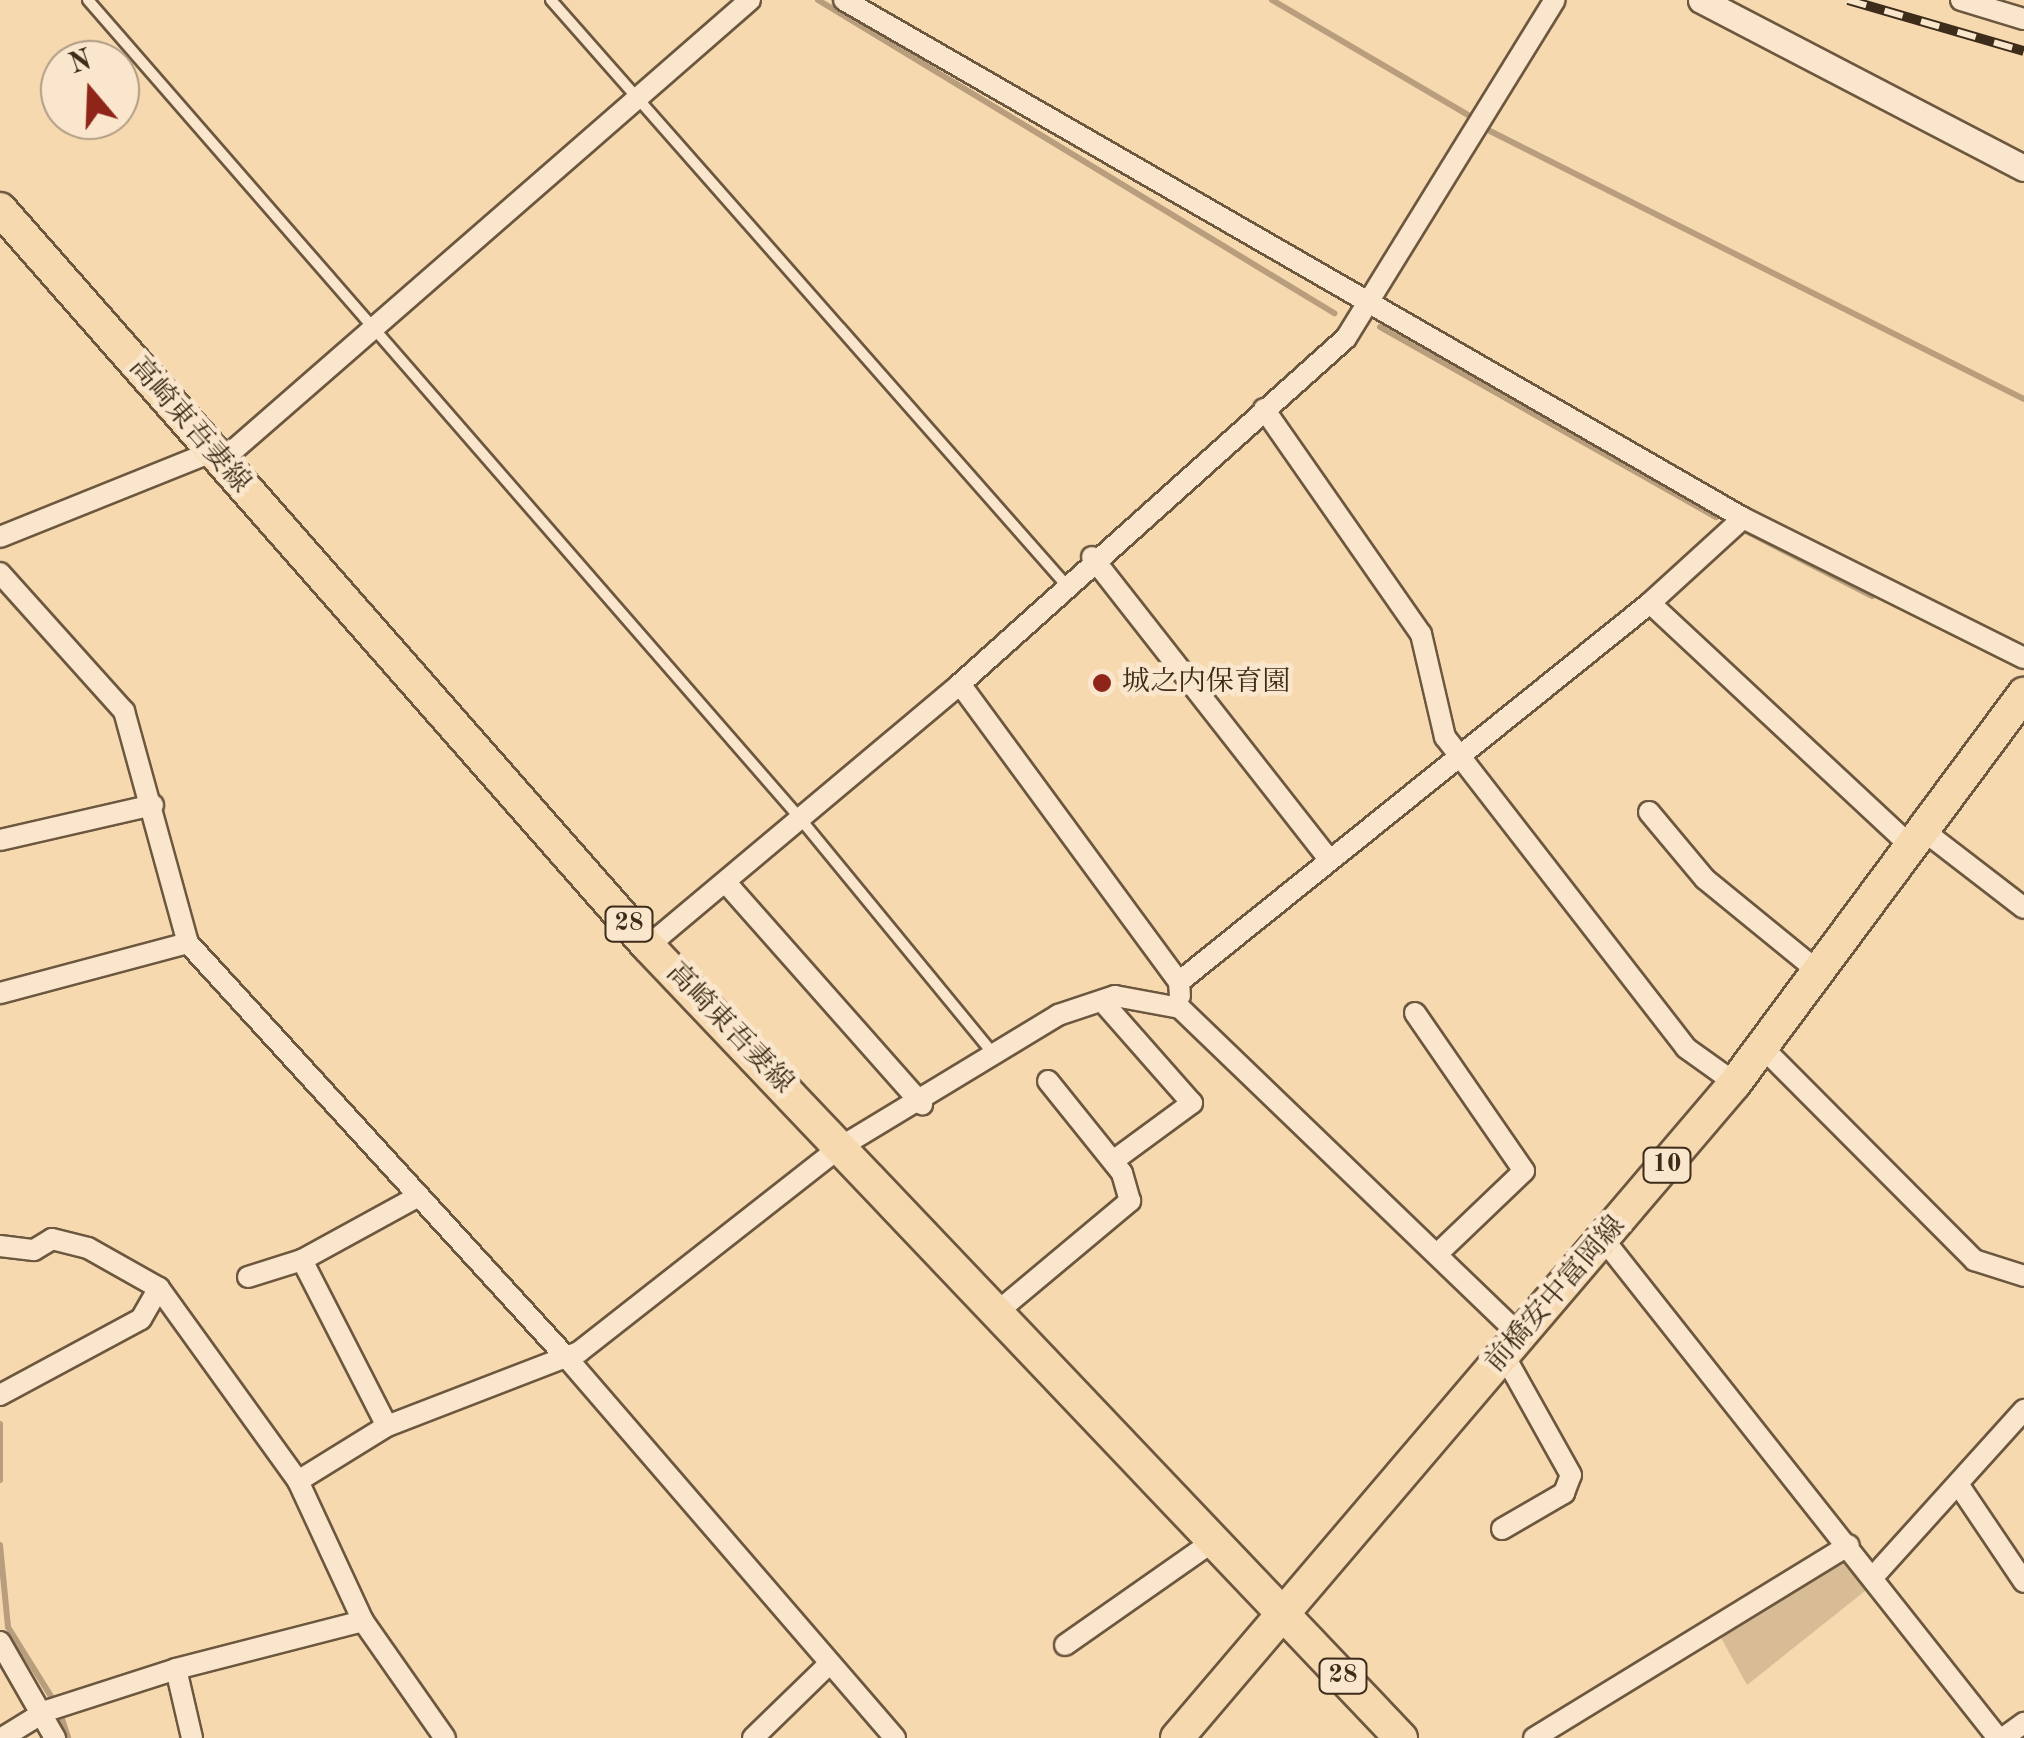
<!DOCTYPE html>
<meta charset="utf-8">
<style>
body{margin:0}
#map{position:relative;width:2024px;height:1738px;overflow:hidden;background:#f7d9b0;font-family:"Old Standard TT","Noto Serif JP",serif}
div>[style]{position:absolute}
.green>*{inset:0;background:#d7bc96}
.stream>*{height:6px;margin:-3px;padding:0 3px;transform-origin:3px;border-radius:3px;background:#b89e7d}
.roads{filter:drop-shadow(2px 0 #6c573f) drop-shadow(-2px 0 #6c573f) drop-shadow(0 2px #6c573f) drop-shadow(0 -2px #6c573f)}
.service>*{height:10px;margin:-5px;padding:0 5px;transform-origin:5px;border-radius:5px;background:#fae6cc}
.minor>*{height:20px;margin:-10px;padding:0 10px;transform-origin:10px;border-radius:10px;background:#fae6cc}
.tertiary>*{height:25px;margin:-12.5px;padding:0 12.5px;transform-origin:12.5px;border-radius:12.5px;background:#fae6cc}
.primary>*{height:32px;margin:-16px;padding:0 16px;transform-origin:16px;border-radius:16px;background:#f7d9b0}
.rail>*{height:10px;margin-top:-5px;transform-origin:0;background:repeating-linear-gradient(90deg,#fae6cc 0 19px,#3d2c19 0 38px);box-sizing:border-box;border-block:2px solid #3d2c19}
.dots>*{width:28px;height:28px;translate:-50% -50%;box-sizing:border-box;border:5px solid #fae6cc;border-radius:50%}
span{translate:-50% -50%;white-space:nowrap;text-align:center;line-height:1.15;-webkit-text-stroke:9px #fae6cc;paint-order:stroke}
.shield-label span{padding:2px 8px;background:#fae6cc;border:2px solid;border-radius:8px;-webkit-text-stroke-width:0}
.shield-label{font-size:25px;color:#3d2c19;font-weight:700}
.street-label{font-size:28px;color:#3d2c19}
.poi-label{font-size:28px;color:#3d2c19}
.left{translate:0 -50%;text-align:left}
.north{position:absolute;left:40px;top:40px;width:100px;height:100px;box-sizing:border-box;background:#fae6cc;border:2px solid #ae9c84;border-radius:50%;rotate:341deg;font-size:28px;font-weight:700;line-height:40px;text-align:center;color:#3d2c19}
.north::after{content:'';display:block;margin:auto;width:35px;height:45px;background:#8f2418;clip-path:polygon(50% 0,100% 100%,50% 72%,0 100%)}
</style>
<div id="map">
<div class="green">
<i style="clip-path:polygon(1846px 1557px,1870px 1587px,1747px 1685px,1720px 1636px)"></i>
</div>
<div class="stream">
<i style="left:818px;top:0;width:604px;rotate:31.24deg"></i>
<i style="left:1272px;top:0;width:235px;rotate:30.4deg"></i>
<i style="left:1490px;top:131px;width:597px;rotate:26.65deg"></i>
<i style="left:1380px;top:327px;width:386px;rotate:29.5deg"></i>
<i style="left:1746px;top:531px;width:142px;rotate:27.3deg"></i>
<i style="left:0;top:1424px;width:56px;rotate:90deg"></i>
<i style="left:0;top:1545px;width:82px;rotate:84.4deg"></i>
<i style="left:8px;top:1627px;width:84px;rotate:58.2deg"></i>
<i style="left:62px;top:1719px;width:20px;rotate:72deg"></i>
</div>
<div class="roads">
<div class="service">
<i style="left:88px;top:0;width:1082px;rotate:48.97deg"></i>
<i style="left:798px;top:816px;width:306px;rotate:50.6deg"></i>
<i style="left:551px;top:0;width:781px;rotate:48.63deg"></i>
</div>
<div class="minor">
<i style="left:844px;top:0;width:1038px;rotate:29.95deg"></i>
<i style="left:1743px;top:518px;width:314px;rotate:26.5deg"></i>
<i style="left:1961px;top:0;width:66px;rotate:16.8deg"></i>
<i style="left:1264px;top:409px;width:274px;rotate:55.1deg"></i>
<i style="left:1421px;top:634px;width:106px;rotate:76.9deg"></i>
<i style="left:1445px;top:737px;width:393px;rotate:52.2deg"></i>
<i style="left:1686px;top:1048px;width:60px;rotate:35.5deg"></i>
<i style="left:220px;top:462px;width:703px;rotate:-41.08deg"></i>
<i style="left:0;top:537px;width:227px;rotate:-21.9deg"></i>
<i style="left:1092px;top:557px;width:379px;rotate:51.9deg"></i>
<i style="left:0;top:573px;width:186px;rotate:48.1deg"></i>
<i style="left:124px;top:711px;width:241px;rotate:74.6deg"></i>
<i style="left:188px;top:943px;width:195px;rotate:165.1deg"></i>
<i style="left:1650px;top:603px;width:358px;rotate:43deg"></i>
<i style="left:960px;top:684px;width:370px;rotate:53.7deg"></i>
<i style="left:1179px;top:982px;width:14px;rotate:86deg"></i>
<i style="left:1649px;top:812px;width:87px;rotate:50.1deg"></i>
<i style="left:1705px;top:879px;width:147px;rotate:39.2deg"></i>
<i style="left:1924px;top:831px;width:126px;rotate:37.6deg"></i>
<i style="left:0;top:840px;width:157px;rotate:-12.9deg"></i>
<i style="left:728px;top:885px;width:293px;rotate:48.5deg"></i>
<i style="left:188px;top:943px;width:562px;rotate:47.6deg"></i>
<i style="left:567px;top:1358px;width:502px;rotate:49.2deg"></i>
<i style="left:648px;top:946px;width:407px;rotate:-40deg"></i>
<i style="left:960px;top:684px;width:518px;rotate:-41.87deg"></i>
<i style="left:1346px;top:338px;width:397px;rotate:-58.3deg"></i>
<i style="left:1179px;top:982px;width:605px;rotate:-38.82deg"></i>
<i style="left:1650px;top:603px;width:126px;rotate:-42.4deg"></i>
<i style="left:1102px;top:1001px;width:136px;rotate:48.6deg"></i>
<i style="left:1192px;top:1103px;width:98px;rotate:143.7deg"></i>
<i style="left:1415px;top:1013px;width:192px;rotate:55.4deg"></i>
<i style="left:1524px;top:1171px;width:120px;rotate:136.3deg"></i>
<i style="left:1762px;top:1047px;width:301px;rotate:45.1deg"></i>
<i style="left:1974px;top:1260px;width:52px;rotate:17.7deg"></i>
<i style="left:1604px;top:1240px;width:635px;rotate:51.65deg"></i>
<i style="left:0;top:1246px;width:34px;rotate:7deg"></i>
<i style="left:34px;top:1250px;width:21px;rotate:-31deg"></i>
<i style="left:52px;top:1239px;width:37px;rotate:14deg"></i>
<i style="left:88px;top:1248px;width:81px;rotate:29.4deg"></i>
<i style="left:159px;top:1288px;width:238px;rotate:54.2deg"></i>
<i style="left:302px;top:1260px;width:186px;rotate:62.9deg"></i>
<i style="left:248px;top:1277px;width:57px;rotate:-17.5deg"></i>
<i style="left:302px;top:1260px;width:133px;rotate:-28.7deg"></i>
<i style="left:996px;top:1313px;width:175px;rotate:-39.9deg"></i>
<i style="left:1130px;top:1201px;width:29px;rotate:-106deg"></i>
<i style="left:1122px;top:1173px;width:118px;rotate:-128.8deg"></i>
<i style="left:0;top:1395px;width:160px;rotate:-28.3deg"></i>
<i style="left:141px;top:1319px;width:36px;rotate:-60deg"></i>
<i style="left:1958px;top:1484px;width:118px;rotate:56deg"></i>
<i style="left:1502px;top:1529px;width:72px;rotate:-30.1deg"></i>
<i style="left:1564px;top:1493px;width:19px;rotate:-69deg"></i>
<i style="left:1571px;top:1475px;width:137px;rotate:-119.2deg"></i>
<i style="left:1874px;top:1576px;width:224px;rotate:-47.9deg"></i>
<i style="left:0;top:1642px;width:111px;rotate:60.2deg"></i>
<i style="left:1065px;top:1645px;width:176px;rotate:-35deg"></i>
<i style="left:176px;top:1669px;width:71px;rotate:76.9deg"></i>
<i style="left:2px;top:1738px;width:52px;rotate:-31.5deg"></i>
<i style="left:46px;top:1711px;width:137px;rotate:-17.9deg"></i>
<i style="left:176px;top:1669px;width:193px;rotate:-14.4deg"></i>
<i style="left:445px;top:1738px;width:143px;rotate:-125deg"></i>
<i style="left:363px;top:1621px;width:154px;rotate:-114.9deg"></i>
<i style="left:298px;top:1481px;width:105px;rotate:-31.7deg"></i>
<i style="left:387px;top:1426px;width:206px;rotate:-21.1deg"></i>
<i style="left:579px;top:1352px;width:334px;rotate:-38.1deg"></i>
<i style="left:842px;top:1146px;width:253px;rotate:-31.2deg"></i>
<i style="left:1058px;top:1015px;width:60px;rotate:-18.4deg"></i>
<i style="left:1115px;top:996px;width:66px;rotate:10.5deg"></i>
<i style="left:1180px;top:1008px;width:472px;rotate:43.9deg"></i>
<i style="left:753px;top:1738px;width:107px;rotate:-44.2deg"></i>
<i style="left:1534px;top:1738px;width:369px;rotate:-31.5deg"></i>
<i style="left:2003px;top:1738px;width:26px;rotate:-36deg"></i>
</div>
<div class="tertiary">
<i style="left:1701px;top:0;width:364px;rotate:27.5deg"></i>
</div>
<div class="primary">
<i style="left:0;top:209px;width:981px;rotate:48.68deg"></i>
<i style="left:648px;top:946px;width:1093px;rotate:46.45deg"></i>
<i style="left:1177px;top:1738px;width:860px;rotate:-49.57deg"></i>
<i style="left:1735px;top:1083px;width:485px;rotate:-53.4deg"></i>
</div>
</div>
<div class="rail">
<i style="left:1848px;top:0;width:183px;rotate:16.2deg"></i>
</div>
<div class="dots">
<i style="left:1102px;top:683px;background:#8f2418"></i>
</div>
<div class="shield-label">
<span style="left:629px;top:924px">28</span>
<span style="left:1667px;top:1165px">10</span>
<span style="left:1343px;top:1676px">28</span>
</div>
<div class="street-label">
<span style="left:189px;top:426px;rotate:49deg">高崎東吾妻線</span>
<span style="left:729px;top:1029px;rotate:46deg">高崎東吾妻線</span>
<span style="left:1556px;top:1295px;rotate:-49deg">前橋安中富岡線</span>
</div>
<div class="poi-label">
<span class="left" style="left:1122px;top:683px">城之内保育園</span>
</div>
<div class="north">N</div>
</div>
